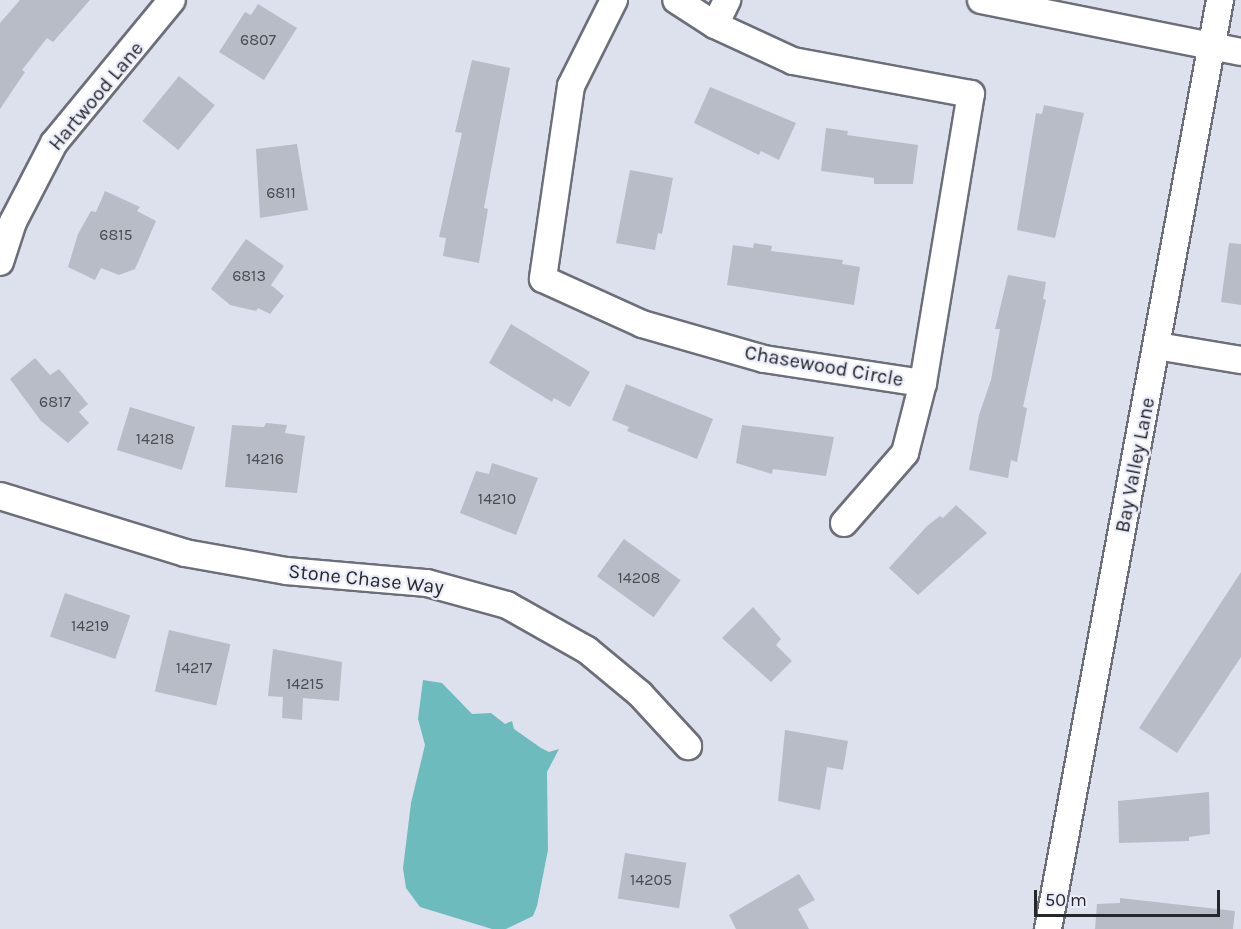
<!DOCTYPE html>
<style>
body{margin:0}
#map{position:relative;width:1241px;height:929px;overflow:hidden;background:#dde1ed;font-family:Karla,sans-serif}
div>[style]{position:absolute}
.water>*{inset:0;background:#6dbbbd}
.building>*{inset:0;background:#b8bcc7;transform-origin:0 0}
.roads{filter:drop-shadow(2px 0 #6c6f79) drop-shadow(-2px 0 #6c6f79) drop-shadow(0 2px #6c6f79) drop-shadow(0 -2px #6c6f79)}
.minor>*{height:26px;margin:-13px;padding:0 13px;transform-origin:13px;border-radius:13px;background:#fff}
span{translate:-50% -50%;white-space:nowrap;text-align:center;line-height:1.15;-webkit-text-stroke:4.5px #ebeefa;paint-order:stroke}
.number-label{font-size:16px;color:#4a4c52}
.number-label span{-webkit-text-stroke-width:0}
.street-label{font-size:20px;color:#26272b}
.scale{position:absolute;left:1034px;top:890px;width:186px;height:27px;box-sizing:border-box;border:3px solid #26272b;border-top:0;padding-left:8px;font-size:18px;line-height:21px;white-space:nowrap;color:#26272b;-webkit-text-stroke:4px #ebeefa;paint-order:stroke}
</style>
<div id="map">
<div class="water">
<i style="clip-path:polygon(423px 680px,442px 683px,472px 714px,491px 713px,505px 724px,512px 721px,514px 729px,541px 748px,549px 752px,559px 749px,547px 772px,548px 850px,537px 906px,533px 916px,506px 929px,492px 929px,420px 907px,406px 888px,403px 868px,411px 803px,425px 745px,418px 719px)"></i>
</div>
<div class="building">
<i style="clip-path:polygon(20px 0,90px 0,53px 42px,47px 38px,22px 70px,25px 72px,0 109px,0 23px)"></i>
<i style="clip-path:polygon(258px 4px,297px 28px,264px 80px,219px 52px,245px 12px,251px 15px)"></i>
<i style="clip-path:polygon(472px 60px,510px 68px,484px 208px,488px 209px,479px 263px,443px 256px,446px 238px,439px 237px,462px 133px,455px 132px)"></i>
<i style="left:179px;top:76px;width:46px;height:58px;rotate:39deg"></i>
<i style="clip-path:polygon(710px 87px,796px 123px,779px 160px,761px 151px,759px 155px,694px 123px)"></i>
<i style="clip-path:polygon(1044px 105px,1084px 113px,1055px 238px,1017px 230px,1036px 113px,1042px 114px)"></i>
<i style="clip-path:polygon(826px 128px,848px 131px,847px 135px,918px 145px,913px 184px,874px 184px,874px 178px,821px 171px)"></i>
<i style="clip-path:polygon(297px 144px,308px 210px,260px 218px,256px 149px)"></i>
<i style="clip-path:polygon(630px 170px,673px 178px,662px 234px,658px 233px,655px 250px,616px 243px)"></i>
<i style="clip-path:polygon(105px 191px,140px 207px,137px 211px,156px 221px,135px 269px,119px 275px,101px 268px,95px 280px,68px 267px,78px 234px,91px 211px,96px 212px)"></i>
<i style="clip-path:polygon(246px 239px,284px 266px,271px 285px,284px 296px,270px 314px,258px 308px,256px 311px,230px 305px,211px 289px)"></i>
<i style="clip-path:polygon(754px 243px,772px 246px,771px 251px,843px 260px,842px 264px,860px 267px,854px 305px,727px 285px,733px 245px,753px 248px)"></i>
<i style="clip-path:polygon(1229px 243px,1241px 244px,1241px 305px,1221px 302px)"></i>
<i style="clip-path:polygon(1008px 275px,1046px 282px,1043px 299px,1046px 300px,1023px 407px,1027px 408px,1017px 462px,1011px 460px,1008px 478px,969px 470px,979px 415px,991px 380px,1000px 329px,995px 329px)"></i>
<i style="clip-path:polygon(511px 324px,590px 372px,570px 407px,554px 398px,552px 402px,489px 363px)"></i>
<i style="clip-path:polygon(35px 358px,50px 375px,59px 369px,88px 404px,79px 412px,89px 423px,68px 443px,41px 421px,10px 379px)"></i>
<i style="clip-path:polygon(626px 384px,713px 419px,697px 459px,627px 431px,629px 427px,612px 420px)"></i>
<i style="left:130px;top:407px;width:68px;height:45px;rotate:17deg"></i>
<i style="clip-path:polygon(266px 423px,287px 425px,285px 433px,305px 436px,297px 493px,225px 487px,232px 425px,264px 427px)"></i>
<i style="clip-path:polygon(742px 425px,834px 437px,826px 476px,773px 469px,772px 474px,736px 463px)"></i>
<i style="clip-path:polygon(492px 463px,538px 478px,516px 535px,460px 513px,476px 471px,489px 474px)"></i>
<i style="clip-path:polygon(956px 505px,987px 533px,918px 595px,889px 568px,927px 526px,940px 516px,943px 518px)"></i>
<i style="left:624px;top:539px;width:70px;height:46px;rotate:36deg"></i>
<i style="clip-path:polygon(1241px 572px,1241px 657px,1177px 753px,1139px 728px)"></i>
<i style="left:65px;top:593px;width:69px;height:46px;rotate:19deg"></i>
<i style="clip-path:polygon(753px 607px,781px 639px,776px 645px,792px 661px,771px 682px,722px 638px)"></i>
<i style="left:169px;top:630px;width:63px;height:63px;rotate:13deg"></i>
<i style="clip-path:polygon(273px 649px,342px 662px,339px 701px,303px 698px,302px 720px,282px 718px,283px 697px,268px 696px)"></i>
<i style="clip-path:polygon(785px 730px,848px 741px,843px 770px,827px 767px,820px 810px,778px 801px)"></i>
<i style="clip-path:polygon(1209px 792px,1210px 834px,1189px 837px,1189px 841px,1119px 843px,1118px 801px)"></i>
<i style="left:625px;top:853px;width:62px;height:46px;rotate:9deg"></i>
<i style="clip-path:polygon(799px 874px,815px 900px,798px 909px,809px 929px,736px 929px,729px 915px)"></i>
<i style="clip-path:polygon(1120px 898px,1235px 911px,1233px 929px,1095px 929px,1097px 904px,1120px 903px)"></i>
</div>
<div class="roads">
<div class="minor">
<i style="left:614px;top:0;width:96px;rotate:116.6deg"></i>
<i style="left:571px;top:86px;width:195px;rotate:98.3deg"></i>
<i style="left:543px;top:279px;width:109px;rotate:24.4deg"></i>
<i style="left:642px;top:324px;width:127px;rotate:16deg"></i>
<i style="left:764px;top:359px;width:161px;rotate:8.6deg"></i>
<i style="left:923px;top:383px;width:293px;rotate:-80.6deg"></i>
<i style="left:971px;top:94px;width:181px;rotate:-169.5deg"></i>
<i style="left:793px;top:61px;width:86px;rotate:-155.2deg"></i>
<i style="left:715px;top:25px;width:46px;rotate:-147.3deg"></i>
<i style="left:981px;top:0;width:265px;rotate:11.3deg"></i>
<i style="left:715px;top:25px;width:28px;rotate:-64deg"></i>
<i style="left:0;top:262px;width:42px;rotate:-72deg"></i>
<i style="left:13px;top:222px;width:89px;rotate:-62.6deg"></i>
<i style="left:54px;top:143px;width:185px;rotate:-50.5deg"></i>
<i style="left:1157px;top:346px;width:85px;rotate:9.5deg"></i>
<i style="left:0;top:496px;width:194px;rotate:17.1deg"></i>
<i style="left:185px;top:553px;width:103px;rotate:10.1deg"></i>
<i style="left:286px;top:571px;width:142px;rotate:4.9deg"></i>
<i style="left:427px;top:583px;width:83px;rotate:15.4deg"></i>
<i style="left:507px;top:605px;width:92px;rotate:29.4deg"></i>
<i style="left:587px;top:650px;width:69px;rotate:39.7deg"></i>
<i style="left:640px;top:694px;width:71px;rotate:47.3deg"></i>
<i style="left:844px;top:523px;width:93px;rotate:-48.9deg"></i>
<i style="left:905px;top:453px;width:72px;rotate:-75.6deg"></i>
<i style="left:1048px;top:929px;width:945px;rotate:-79.51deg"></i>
</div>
</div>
<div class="number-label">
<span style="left:258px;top:40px">6807</span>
<span style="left:281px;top:193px">6811</span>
<span style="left:116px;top:235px">6815</span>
<span style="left:249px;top:276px">6813</span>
<span style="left:55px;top:402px">6817</span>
<span style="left:155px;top:439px">14218</span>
<span style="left:265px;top:459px">14216</span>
<span style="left:497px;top:499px">14210</span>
<span style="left:639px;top:578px">14208</span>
<span style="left:90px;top:626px">14219</span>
<span style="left:194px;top:668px">14217</span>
<span style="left:305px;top:684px">14215</span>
<span style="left:651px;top:880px">14205</span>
</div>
<div class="street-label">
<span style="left:96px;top:96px;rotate:-50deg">Hartwood Lane</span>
<span style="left:824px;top:366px;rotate:10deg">Chasewood Circle</span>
<span style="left:1135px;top:465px;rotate:-79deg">Bay Valley Lane</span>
<span style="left:366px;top:579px;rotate:6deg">Stone Chase Way</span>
</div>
<div class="scale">50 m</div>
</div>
